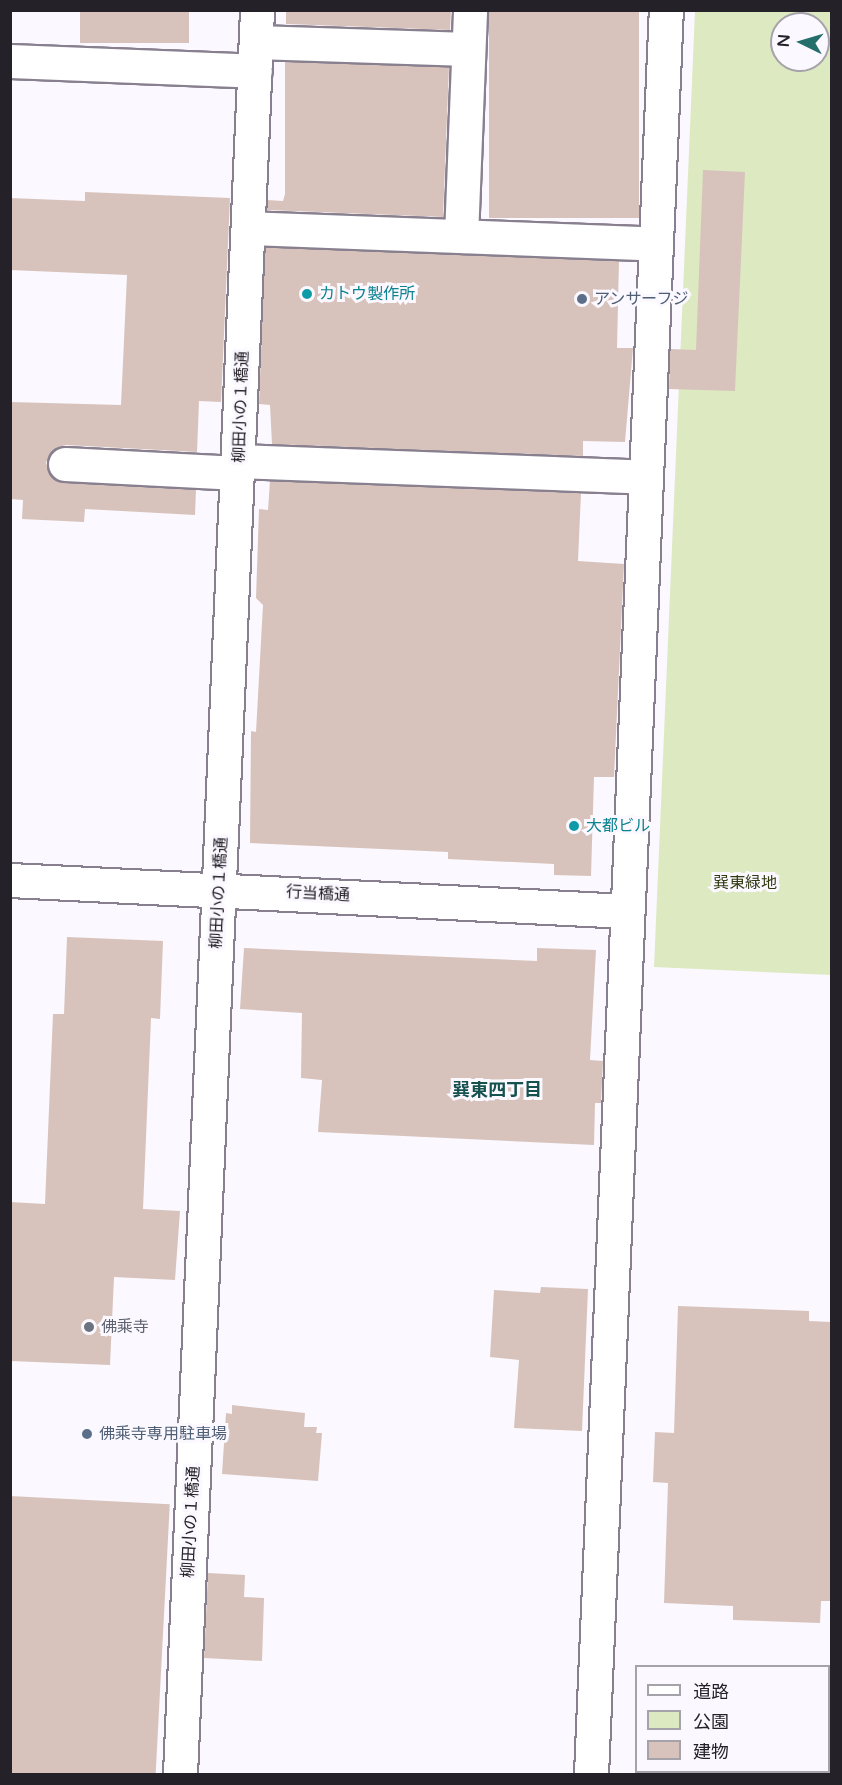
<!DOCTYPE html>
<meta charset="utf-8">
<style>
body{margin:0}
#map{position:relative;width:842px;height:1785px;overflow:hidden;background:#fbf8ff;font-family:"Varela Round","Noto Sans JP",sans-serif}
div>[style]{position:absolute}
.green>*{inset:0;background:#dde9c1}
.building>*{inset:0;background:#d7c3bc;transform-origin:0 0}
.roads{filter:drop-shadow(2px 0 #88808f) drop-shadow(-2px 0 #88808f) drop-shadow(0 2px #88808f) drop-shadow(0 -2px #88808f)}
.minor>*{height:33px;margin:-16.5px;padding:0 16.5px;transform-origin:16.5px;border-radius:16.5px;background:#fff}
.dots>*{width:16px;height:16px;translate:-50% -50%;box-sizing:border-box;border:3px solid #fbf8ff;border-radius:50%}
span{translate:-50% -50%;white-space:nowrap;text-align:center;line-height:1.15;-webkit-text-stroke:6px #fbf8ff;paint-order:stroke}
.culture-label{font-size:16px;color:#0d838f}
.left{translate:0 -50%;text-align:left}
.service-label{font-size:16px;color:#4e5e75}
.street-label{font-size:16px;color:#252128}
.park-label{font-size:16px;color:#313b11}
.worship-label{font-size:16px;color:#5b616d}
.neighbourhood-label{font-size:18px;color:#15514e;font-weight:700}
.frame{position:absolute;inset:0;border:12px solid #252128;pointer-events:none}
.legend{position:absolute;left:635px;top:1665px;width:195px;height:108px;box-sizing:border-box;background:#fbf8ff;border:2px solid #a5a2a9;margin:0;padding:8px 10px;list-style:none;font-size:18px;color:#252128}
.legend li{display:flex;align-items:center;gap:12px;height:30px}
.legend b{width:30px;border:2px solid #a5a2a9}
.north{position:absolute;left:770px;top:12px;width:60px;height:60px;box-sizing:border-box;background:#fbf8ff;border:2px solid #a5a2a9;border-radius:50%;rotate:275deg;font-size:16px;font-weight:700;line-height:24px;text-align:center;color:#252128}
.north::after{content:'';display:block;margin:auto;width:21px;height:27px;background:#246f6b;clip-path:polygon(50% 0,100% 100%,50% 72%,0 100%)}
</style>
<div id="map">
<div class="green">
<i style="clip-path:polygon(evenodd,695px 11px,831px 11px,831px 975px,654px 967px,695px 11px,782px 24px,818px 24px,818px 60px,782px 60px,782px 24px)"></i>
</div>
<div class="building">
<i style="left:80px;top:10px;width:109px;height:33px"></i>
<i style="clip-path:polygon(286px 10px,451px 10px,450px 30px,286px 24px)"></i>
<i style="left:489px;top:10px;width:150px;height:208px"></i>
<i style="clip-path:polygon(285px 62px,449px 67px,443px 217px,267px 210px,267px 200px,283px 201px,285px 194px)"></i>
<i style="clip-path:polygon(703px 170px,745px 172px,735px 391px,669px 389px,670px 349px,696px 350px)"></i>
<i style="clip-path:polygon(85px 192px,230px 198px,221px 402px,199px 401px,197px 452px,66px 445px,56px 448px,46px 462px,49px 473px,64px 483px,196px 490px,195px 515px,85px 509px,84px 522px,22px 519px,23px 500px,10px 499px,10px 402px,121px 405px,127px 275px,10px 270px,10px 198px,85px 201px)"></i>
<i style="clip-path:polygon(265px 247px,619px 261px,617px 348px,633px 348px,625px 442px,583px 441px,583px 456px,272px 444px,270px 405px,259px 404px)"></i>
<i style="clip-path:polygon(270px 481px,581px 493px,578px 561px,624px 564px,614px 777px,594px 777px,591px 876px,554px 875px,554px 864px,448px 859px,448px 852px,250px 843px,251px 731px,256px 732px,263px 605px,256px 598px,259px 509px,268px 510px)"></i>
<i style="clip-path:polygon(67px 937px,163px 941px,160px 1019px,151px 1018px,143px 1209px,180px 1211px,175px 1280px,114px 1277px,110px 1365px,10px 1361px,10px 1202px,45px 1204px,53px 1014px,64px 1014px)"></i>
<i style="clip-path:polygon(244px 948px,537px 961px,537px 948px,596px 950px,590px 1060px,603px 1061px,601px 1103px,595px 1103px,594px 1145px,318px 1132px,322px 1080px,301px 1078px,302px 1013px,240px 1009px)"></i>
<i style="clip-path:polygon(541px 1287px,588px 1289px,582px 1431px,514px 1428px,519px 1360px,490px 1357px,494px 1290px,540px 1293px)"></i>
<i style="clip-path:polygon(678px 1306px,809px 1311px,809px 1321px,831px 1322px,831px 1601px,821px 1601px,820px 1623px,733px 1620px,733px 1606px,664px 1603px,668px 1483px,653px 1482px,655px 1432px,674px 1433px)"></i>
<i style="clip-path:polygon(232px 1405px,305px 1413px,304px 1427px,317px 1427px,316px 1433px,322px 1433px,318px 1481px,222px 1474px,226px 1413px,232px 1414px)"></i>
<i style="left:10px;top:1496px;width:160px;height:278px;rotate:3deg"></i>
<i style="clip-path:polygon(208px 1573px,245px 1575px,244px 1597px,264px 1598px,262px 1661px,204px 1658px)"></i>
</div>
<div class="roads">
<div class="minor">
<i style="left:256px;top:42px;width:212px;rotate:1.9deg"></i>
<i style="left:10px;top:61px;width:245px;rotate:2.3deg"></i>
<i style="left:248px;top:228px;width:408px;rotate:2.2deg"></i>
<i style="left:461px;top:236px;width:226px;rotate:-87.7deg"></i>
<i style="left:238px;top:461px;width:408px;rotate:2.2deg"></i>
<i style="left:65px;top:464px;width:173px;rotate:3deg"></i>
<i style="left:10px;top:880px;width:617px;rotate:2.88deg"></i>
<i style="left:180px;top:1774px;width:1766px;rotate:-87.5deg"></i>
<i style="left:591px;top:1774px;width:1766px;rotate:-87.57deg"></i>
</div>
</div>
<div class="dots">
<i style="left:307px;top:294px;background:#0f9aa8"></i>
<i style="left:582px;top:299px;background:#5c6f8a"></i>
<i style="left:574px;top:826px;background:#0f9aa8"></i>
<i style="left:89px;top:1327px;background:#6b7280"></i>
<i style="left:87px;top:1434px;background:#5c6f8a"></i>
</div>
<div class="culture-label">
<span class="left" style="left:319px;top:294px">カトウ製作所</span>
<span class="left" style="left:586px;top:826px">大都ビル</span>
</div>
<div class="service-label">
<span class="left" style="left:594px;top:299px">アンサーフジ</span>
<span class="left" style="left:99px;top:1434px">佛乘寺専用駐車場</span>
</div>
<div class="street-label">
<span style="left:241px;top:407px;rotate:-88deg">柳田小の１橋通</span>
<span style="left:219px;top:893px;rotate:-87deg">柳田小の１橋通</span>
<span style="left:318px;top:894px;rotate:3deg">行当橋通</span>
<span style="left:191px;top:1522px;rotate:-87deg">柳田小の１橋通</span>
</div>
<div class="park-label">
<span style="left:745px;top:883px">巽東緑地</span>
</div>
<div class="worship-label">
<span class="left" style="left:101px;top:1327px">佛乘寺</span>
</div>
<div class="neighbourhood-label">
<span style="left:497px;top:1090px">巽東四丁目</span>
</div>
<div class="frame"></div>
<ul class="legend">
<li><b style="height:8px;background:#fff"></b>道路</li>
<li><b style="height:16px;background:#dde9c1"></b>公園</li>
<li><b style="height:16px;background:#d7c3bc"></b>建物</li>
</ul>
<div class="north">N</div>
</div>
